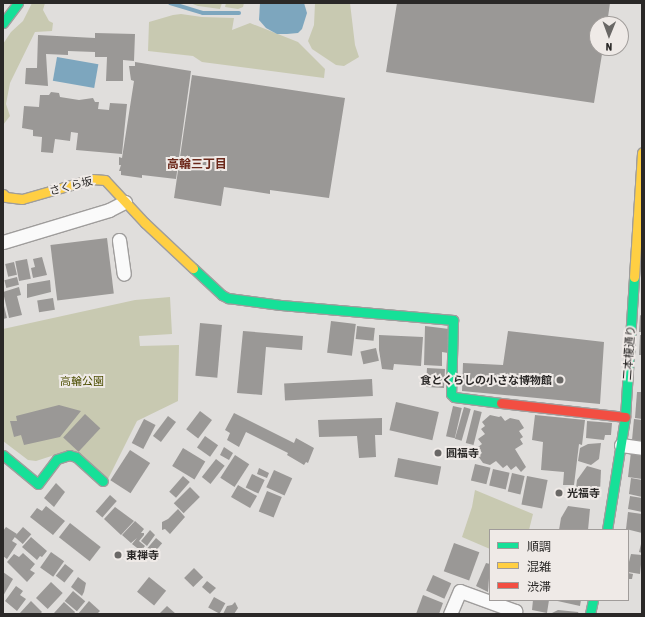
<!DOCTYPE html>
<meta charset="utf-8">
<style>
body{margin:0}
#map{position:relative;width:645px;height:617px;overflow:hidden;background:#e0dedc;font-family:"Asap Condensed","Noto Sans JP",sans-serif}
div>[style]{position:absolute}
.green>*{inset:0;background:#c8c9b1}
.water>*{inset:0;background:#7da6be;transform-origin:0 0}
.stream>*{height:4px;margin:-2px;padding:0 2px;transform-origin:2px;border-radius:2px;background:#7da6be}
.building>*{inset:0;background:#9a9896;transform-origin:0 0}
.roads{filter:drop-shadow(1px 0 #9f9d9c) drop-shadow(-1px 0 #9f9d9c) drop-shadow(0 1px #9f9d9c) drop-shadow(0 -1px #9f9d9c)}
.street>*{height:13px;margin:-6.5px;padding:0 6.5px;transform-origin:6.5px;border-radius:6.5px;background:#fafafa}
.fast>*{height:9px;margin:-4.5px;padding:0 4.5px;transform-origin:4.5px;border-radius:4.5px;background:#16e098}
.slow>*{height:9px;margin:-4.5px;padding:0 4.5px;transform-origin:4.5px;border-radius:4.5px;background:#ffcf43}
.jam>*{height:9px;margin:-4.5px;padding:0 4.5px;transform-origin:4.5px;border-radius:4.5px;background:#f24e42}
.dots>*{width:11px;height:11px;translate:-50% -50%;box-sizing:border-box;border:2px solid #efeae7;border-radius:50%}
span{translate:-50% -50%;white-space:nowrap;text-align:center;line-height:1.15;-webkit-text-stroke:4px #efeae7;paint-order:stroke}
.street-label{font-size:11px;color:#2a2827}
.poi-label{font-size:11px;color:#2a2827;font-weight:700}
.right{translate:-100% -50%;text-align:right}
.left{translate:0 -50%;text-align:left}
.park-label{font-size:11px;color:#4c4d01}
.neighbourhood-label{font-size:12px;color:#6c281a;font-weight:700}
.frame{position:absolute;inset:0;border:4px solid #2a2827;pointer-events:none}
.legend{position:absolute;left:489px;top:529px;width:140px;height:72px;box-sizing:border-box;background:#efeae7;border:1px solid #a09c9a;margin:0;padding:5px 7px;list-style:none;font-size:12px;color:#2a2827}
.legend li{display:flex;align-items:center;gap:8px;height:20px}
.legend b{width:20px;border:1px solid #a09c9a}
.north{position:absolute;left:589px;top:16px;width:40px;height:40px;box-sizing:border-box;background:#efeae7;border:1px solid #a09c9a;border-radius:50%;rotate:181deg;font-size:11px;font-weight:700;line-height:16px;text-align:center;color:#2a2827}
.north::after{content:'';display:block;margin:auto;width:14px;height:18px;background:#6a6866;clip-path:polygon(50% 0,100% 100%,50% 72%,0 100%)}
</style>
<div id="map">
<div class="green">
<i style="clip-path:polygon(32px 3px,45px 3px,43px 10px,49px 21px,53px 23px,52px 31px,35px 32px,10px 83px,6px 104px,10px 116px,3px 125px,3px 44px,11px 32px,23px 21px)"></i>
<i style="clip-path:polygon(190px 3px,222px 3px,220px 9px,198px 6px)"></i>
<i style="clip-path:polygon(226px 3px,244px 3px,243px 7px,238px 9px,225px 7px)"></i>
<i style="clip-path:polygon(315px 3px,350px 3px,355px 45px,359px 57px,344px 66px,336px 65px,312px 49px,308px 41px,314px 25px)"></i>
<i style="clip-path:polygon(181px 14px,202px 17px,234px 18px,232px 30px,250px 23px,298px 42px,325px 69px,324px 78px,202px 62px,193px 56px,148px 51px,149px 22px,173px 15px)"></i>
<i style="clip-path:polygon(170px 297px,172px 334px,139px 336px,140px 346px,179px 345px,178px 401px,137px 421px,107px 481px,70px 450px,36px 461px,28px 460px,3px 441px,3px 329px,135px 300px)"></i>
<i style="clip-path:polygon(475px 490px,533px 514px,529px 530px,490px 530px,490px 549px,462px 537px,472px 507px)"></i>
</div>
<div class="water">
<i style="clip-path:polygon(260px 3px,304px 3px,307px 13px,302px 29px,298px 33px,287px 34px,277px 34px,266px 28px,259px 20px)"></i>
<i style="left:57px;top:57px;width:42px;height:24px;rotate:10deg"></i>
</div>
<div class="stream">
<i style="left:170px;top:3px;width:34px;rotate:17deg"></i>
<i style="left:203px;top:13px;width:36px"></i>
</div>
<div class="building">
<i style="clip-path:polygon(397px 3px,610px 3px,607px 24px,597px 24px,597px 48px,603px 48px,594px 103px,386px 72px)"></i>
<i style="clip-path:polygon(95px 33px,135px 34px,134px 61px,123px 60px,123px 81px,106px 81px,107px 57px,95px 57px,95px 52px,68px 51px,68px 55px,46px 54px,48px 86px,25px 84px,26px 68px,37px 68px,38px 35px,95px 38px)"></i>
<i style="clip-path:polygon(135px 62px,191px 71px,176px 179px,142px 175px,142px 178px,121px 175px,121px 171px,119px 171px,121px 165px,119px 165px,119px 157px,122px 158px,134px 81px,131px 80px,129px 66px,135px 66px)"></i>
<i style="clip-path:polygon(192px 75px,345px 98px,329px 198px,270px 190px,270px 194px,224px 187px,221px 206px,174px 198px)"></i>
<i style="clip-path:polygon(51px 92px,59px 93px,60px 97px,79px 100px,93px 98px,95px 102px,99px 102px,98px 109px,109px 110px,110px 103px,127px 104px,122px 154px,76px 150px,78px 133px,71px 132px,70px 141px,55px 139px,53px 153px,41px 152px,42px 137px,33px 136px,33px 130px,22px 128px,24px 106px,39px 107px,40px 95px,49px 95px)"></i>
<i style="left:107px;top:238px;width:56px;height:57px;rotate:83deg"></i>
<i style="clip-path:polygon(42px 257px,47px 275px,33px 278px,31px 268px,35px 267px,33px 259px)"></i>
<i style="left:27px;top:259px;width:20px;height:12px;rotate:79deg"></i>
<i style="left:14px;top:262px;width:13px;height:9px;rotate:77deg"></i>
<i style="left:17px;top:277px;width:8px;height:13px;rotate:76deg"></i>
<i style="clip-path:polygon(50px 280px,51px 292px,27px 298px,27px 284px)"></i>
<i style="clip-path:polygon(19px 287px,21px 295px,17px 296px,22px 315px,9px 318px,3px 292px)"></i>
<i style="left:53px;top:298px;width:12px;height:16px;rotate:81deg"></i>
<i style="clip-path:polygon(3px 302px,7px 318px,3px 319px)"></i>
<i style="clip-path:polygon(640px 315px,642px 316px,642px 332px,639px 332px)"></i>
<i style="left:331px;top:321px;width:25px;height:32px;rotate:7deg"></i>
<i style="left:200px;top:323px;width:22px;height:53px;rotate:5deg"></i>
<i style="left:357px;top:326px;width:18px;height:13px;rotate:6deg"></i>
<i style="clip-path:polygon(425px 326px,449px 329px,448px 353px,442px 352px,442px 366px,424px 365px)"></i>
<i style="clip-path:polygon(243px 331px,303px 336px,302px 350px,266px 347px,262px 395px,237px 393px)"></i>
<i style="clip-path:polygon(508px 331px,604px 342px,600px 404px,462px 391px,463px 363px,503px 365px)"></i>
<i style="clip-path:polygon(379px 335px,423px 337px,421px 366px,394px 364px,393px 370px,382px 369px,379px 350px)"></i>
<i style="clip-path:polygon(640px 335px,642px 335px,642px 355px,639px 355px)"></i>
<i style="left:376px;top:348px;width:13px;height:16px;rotate:77deg"></i>
<i style="left:427px;top:368px;width:18px;height:19px;rotate:3deg"></i>
<i style="left:372px;top:379px;width:17px;height:88px;rotate:87deg"></i>
<i style="clip-path:polygon(637px 392px,642px 392px,642px 419px,635px 418px)"></i>
<i style="left:396px;top:402px;width:44px;height:29px;rotate:13deg"></i>
<i style="clip-path:polygon(59px 405px,81px 411px,60px 437px,24px 445px,21px 435px,14px 437px,10px 421px,17px 421px,16px 416px)"></i>
<i style="left:453px;top:406px;width:9px;height:31px;rotate:13deg"></i>
<i style="left:464px;top:407px;width:7px;height:33px;rotate:16deg"></i>
<i style="left:474px;top:410px;width:8px;height:34px;rotate:14deg"></i>
<i style="left:200px;top:411px;width:15px;height:23px;rotate:37deg"></i>
<i style="clip-path:polygon(234px 413px,294px 443px,296px 438px,314px 448px,308px 463px,306px 462px,304px 465px,287px 455px,288px 453px,246px 432px,239px 447px,227px 440px,230px 433px,225px 430px)"></i>
<i style="left:85px;top:414px;width:21px;height:32px;rotate:43deg"></i>
<i style="clip-path:polygon(490px 415px,499px 417px,501px 416px,505px 421px,510px 418px,519px 420px,524px 428px,519px 431px,523px 437px,520px 439px,523px 444px,515px 449px,526px 467px,521px 472px,516px 466px,511px 470px,507px 465px,503px 468px,496px 461px,490px 465px,483px 463px,478px 456px,482px 453px,478px 447px,482px 444px,478px 439px,485px 434px,481px 429px,485px 426px,482px 422px)"></i>
<i style="clip-path:polygon(535px 415px,585px 420px,582px 445px,579px 444px,574px 485px,563px 485px,564px 472px,541px 470px,543px 442px,532px 440px)"></i>
<i style="left:168px;top:416px;width:10px;height:25px;rotate:37deg"></i>
<i style="clip-path:polygon(382px 418px,382px 435px,375px 435px,376px 457px,359px 458px,357px 436px,319px 437px,318px 420px)"></i>
<i style="left:144px;top:419px;width:13px;height:27px;rotate:27deg"></i>
<i style="clip-path:polygon(634px 419px,642px 420px,642px 441px,632px 440px)"></i>
<i style="clip-path:polygon(587px 421px,612px 423px,611px 435px,605px 435px,604px 440px,586px 438px)"></i>
<i style="left:205px;top:436px;width:16px;height:14px;rotate:35deg"></i>
<i style="clip-path:polygon(601px 443px,599px 459px,591px 465px,578px 461px,580px 448px,588px 444px)"></i>
<i style="clip-path:polygon(224px 447px,233px 453px,229px 460px,220px 455px)"></i>
<i style="left:183px;top:448px;width:26px;height:21px;rotate:31deg"></i>
<i style="left:130px;top:450px;width:24px;height:36px;rotate:33deg"></i>
<i style="clip-path:polygon(631px 452px,642px 454px,642px 479px,628px 477px)"></i>
<i style="left:235px;top:455px;width:17px;height:27px;rotate:33deg"></i>
<i style="left:398px;top:458px;width:44px;height:19px;rotate:11deg"></i>
<i style="left:216px;top:459px;width:11px;height:23px;rotate:38deg"></i>
<i style="left:475px;top:464px;width:16px;height:17px;rotate:14deg"></i>
<i style="clip-path:polygon(587px 466px,601px 470px,600px 491px,576px 488px,577px 480px)"></i>
<i style="clip-path:polygon(259px 468px,269px 473px,267px 478px,257px 474px)"></i>
<i style="left:493px;top:469px;width:17px;height:17px;rotate:13deg"></i>
<i style="left:274px;top:470px;width:20px;height:19px;rotate:24deg"></i>
<i style="left:512px;top:473px;width:13px;height:19px;rotate:13deg"></i>
<i style="left:252px;top:474px;width:14px;height:15px;rotate:25deg"></i>
<i style="left:183px;top:476px;width:9px;height:21px;rotate:41deg"></i>
<i style="left:527px;top:476px;width:21px;height:29px;rotate:11deg"></i>
<i style="clip-path:polygon(631px 478px,642px 480px,642px 497px,629px 494px)"></i>
<i style="clip-path:polygon(56px 483px,65px 492px,54px 507px,44px 498px)"></i>
<i style="left:238px;top:485px;width:22px;height:14px;rotate:30deg"></i>
<i style="left:190px;top:487px;width:14px;height:23px;rotate:45deg"></i>
<i style="left:267px;top:491px;width:16px;height:22px;rotate:22deg"></i>
<i style="left:110px;top:495px;width:9px;height:22px;rotate:41deg"></i>
<i style="clip-path:polygon(630px 496px,642px 498px,642px 512px,628px 509px)"></i>
<i style="clip-path:polygon(46px 506px,65px 521px,53px 535px,30px 517px,37px 508px,42px 511px)"></i>
<i style="clip-path:polygon(568px 506px,590px 509px,588px 530px,559px 530px,561px 518px)"></i>
<i style="clip-path:polygon(115px 507px,134px 521px,121px 535px,104px 519px)"></i>
<i style="clip-path:polygon(178px 509px,185px 517px,170px 534px,165px 529px,162px 530px,162px 522px,168px 519px)"></i>
<i style="clip-path:polygon(628px 512px,642px 514px,642px 533px,626px 529px)"></i>
<i style="clip-path:polygon(135px 521px,144px 529px,141px 533px,144px 533px,144px 535px,139px 541px,145px 546px,141px 551px,132px 544px,137px 538px,131px 543px,122px 535px)"></i>
<i style="left:70px;top:523px;width:39px;height:18px;rotate:38deg"></i>
<i style="clip-path:polygon(6px 527px,17px 534px,12px 541px,17px 544px,7px 559px,3px 556px,3px 531px)"></i>
<i style="left:23px;top:527px;width:11px;height:13px;rotate:41deg"></i>
<i style="clip-path:polygon(150px 530px,155px 535px,147px 546px,141px 541px)"></i>
<i style="clip-path:polygon(31px 537px,47px 551px,42px 557px,40px 556px,37px 560px,22px 547px)"></i>
<i style="left:156px;top:538px;width:8px;height:21px;rotate:40deg"></i>
<i style="left:454px;top:543px;width:27px;height:30px;rotate:20deg"></i>
<i style="clip-path:polygon(641px 544px,642px 544px,642px 553px,639px 552px)"></i>
<i style="left:51px;top:552px;width:16px;height:19px;rotate:35deg"></i>
<i style="clip-path:polygon(23px 553px,35px 564px,30px 570px,35px 573px,27px 582px,7px 562px,14px 554px,19px 557px)"></i>
<i style="clip-path:polygon(631px 554px,642px 555px,640px 574px,628px 572px,628px 562px,629px 562px)"></i>
<i style="clip-path:polygon(486px 563px,490px 564px,488px 592px,476px 586px)"></i>
<i style="left:65px;top:564px;width:11px;height:15px;rotate:38deg"></i>
<i style="left:194px;top:568px;width:13px;height:14px;rotate:45deg"></i>
<i style="clip-path:polygon(3px 572px,13px 579px,3px 596px)"></i>
<i style="clip-path:polygon(628px 573px,633px 574px,632px 579px,628px 579px)"></i>
<i style="left:433px;top:575px;width:20px;height:17px;rotate:24deg"></i>
<i style="clip-path:polygon(78px 577px,86px 583px,84px 592px,82px 596px,71px 587px)"></i>
<i style="left:149px;top:577px;width:22px;height:19px;rotate:39deg"></i>
<i style="clip-path:polygon(207px 581px,216px 588px,210px 594px,202px 587px)"></i>
<i style="left:51px;top:582px;width:16px;height:22px;rotate:43deg"></i>
<i style="clip-path:polygon(16px 586px,23px 591px,20px 595px,26px 599px,17px 611px,5px 601px)"></i>
<i style="left:73px;top:591px;width:16px;height:13px;rotate:40deg"></i>
<i style="clip-path:polygon(423px 595px,443px 603px,439px 614px,416px 614px)"></i>
<i style="left:214px;top:597px;width:13px;height:12px;rotate:29deg"></i>
<i style="clip-path:polygon(533px 600px,549px 600px,547px 613px,532px 610px)"></i>
<i style="clip-path:polygon(553px 600px,581px 600px,580px 606px)"></i>
<i style="clip-path:polygon(31px 601px,42px 612px,40px 614px,19px 614px)"></i>
<i style="clip-path:polygon(89px 601px,100px 611px,97px 614px,78px 614px)"></i>
<i style="clip-path:polygon(64px 602px,75px 612px,74px 614px,54px 613px)"></i>
<i style="clip-path:polygon(235px 602px,238px 608px,234px 614px,223px 614px,227px 606px,232px 605px)"></i>
<i style="clip-path:polygon(167px 606px,176px 614px,159px 614px)"></i>
<i style="clip-path:polygon(558px 610px,578px 612px,579px 614px,550px 614px)"></i>
</div>
<div class="roads">
<div class="street">
<i style="left:119px;top:240px;width:34px;rotate:82deg"></i>
<i style="left:3px;top:242px;width:111px;rotate:-16.8deg"></i>
<i style="left:109px;top:210px;width:18px;rotate:-27deg"></i>
<i style="left:621px;top:445px;width:21px;rotate:8deg"></i>
<i style="left:450px;top:614px;width:25px;rotate:-67deg"></i>
<i style="left:460px;top:591px;width:59px;rotate:20deg"></i>
<i style="left:515px;top:611px;width:4px;rotate:124deg"></i>
</div>
<div class="fast">
<i style="left:3px;top:23px;width:25px;rotate:-53deg"></i>
<i style="left:193px;top:268px;width:40px;rotate:43deg"></i>
<i style="left:222px;top:295px;width:7px;rotate:27deg"></i>
<i style="left:228px;top:298px;width:53px;rotate:7.5deg"></i>
<i style="left:281px;top:305px;width:173px;rotate:5deg"></i>
<i style="left:453px;top:320px;width:74px;rotate:91.5deg"></i>
<i style="left:451px;top:394px;width:4px;rotate:45deg"></i>
<i style="left:454px;top:397px;width:47px;rotate:7.3deg"></i>
<i style="left:3px;top:455px;width:45px;rotate:39.6deg"></i>
<i style="left:38px;top:484px;width:31px;rotate:-53deg"></i>
<i style="left:57px;top:459px;width:13px;rotate:-18deg"></i>
<i style="left:69px;top:455px;width:7px;rotate:16deg"></i>
<i style="left:76px;top:457px;width:36px;rotate:42deg"></i>
<i style="left:607px;top:530px;width:114px;rotate:-80.9deg"></i>
<i style="left:625px;top:417px;width:140px;rotate:-86.3deg"></i>
<i style="left:590px;top:614px;width:14px;rotate:-78deg"></i>
</div>
<div class="slow">
<i style="left:3px;top:194px;width:4px;rotate:45deg"></i>
<i style="left:6px;top:197px;width:16px;rotate:7deg"></i>
<i style="left:22px;top:199px;width:73px;rotate:-15.9deg"></i>
<i style="left:92px;top:179px;width:13px;rotate:4deg"></i>
<i style="left:105px;top:180px;width:59px;rotate:47.1deg"></i>
<i style="left:145px;top:223px;width:66px;rotate:43.2deg"></i>
<i style="left:634px;top:277px;width:125px;rotate:-86.3deg"></i>
</div>
<div class="jam">
<i style="left:501px;top:403px;width:125px;rotate:6.4deg"></i>
</div>
</div>
<div class="dots">
<i style="left:560px;top:380px;background:#6a6866"></i>
<i style="left:438px;top:453px;background:#6a6866"></i>
<i style="left:559px;top:493px;background:#6a6866"></i>
<i style="left:118px;top:555px;background:#6a6866"></i>
</div>
<div class="street-label">
<span style="left:71px;top:186px;rotate:-14deg">さくら坂</span>
<span style="left:629px;top:353px;rotate:-86deg">二本榎通り</span>
</div>
<div class="poi-label">
<span class="right" style="left:552px;top:380px">食とくらしの小さな博物館</span>
<span class="left" style="left:446px;top:453px">圓福寺</span>
<span class="left" style="left:567px;top:493px">光福寺</span>
<span class="left" style="left:126px;top:555px">東禅寺</span>
</div>
<div class="park-label">
<span style="left:82px;top:381px">高輪公園</span>
</div>
<div class="neighbourhood-label">
<span style="left:197px;top:165px">高輪三丁目</span>
</div>
<div class="frame"></div>
<ul class="legend">
<li><b style="height:5px;background:#16e098"></b>順調</li>
<li><b style="height:5px;background:#ffcf43"></b>混雑</li>
<li><b style="height:5px;background:#f24e42"></b>渋滞</li>
</ul>
<div class="north">N</div>
</div>
